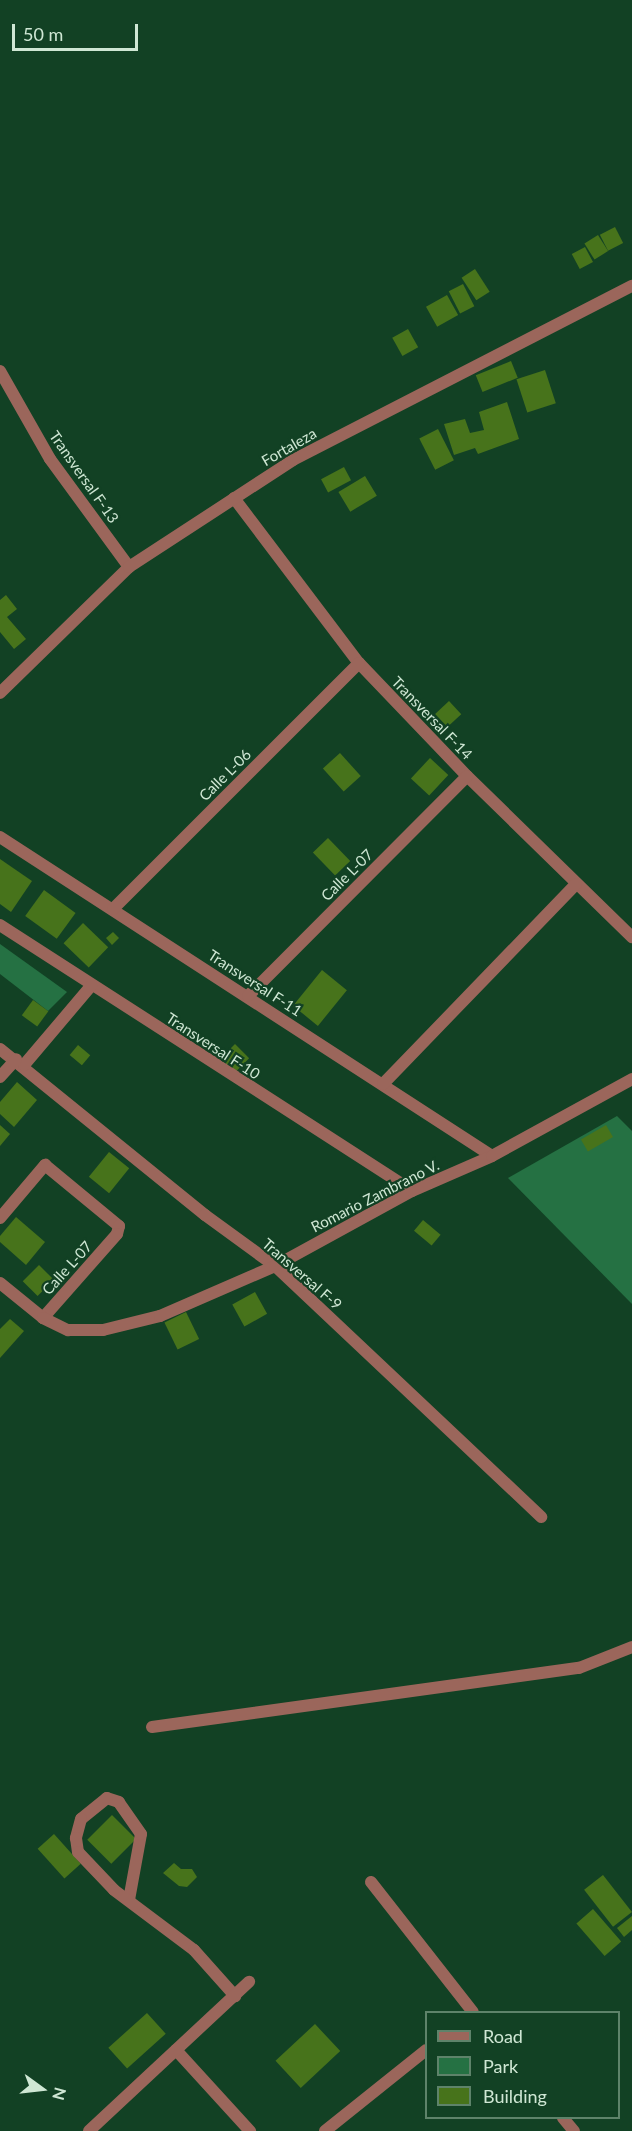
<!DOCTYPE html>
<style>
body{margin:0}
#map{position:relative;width:632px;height:2131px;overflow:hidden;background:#124124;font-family:Lato,sans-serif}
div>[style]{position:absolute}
.green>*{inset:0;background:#257143}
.building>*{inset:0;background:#47731b;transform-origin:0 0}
.street>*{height:12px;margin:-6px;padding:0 6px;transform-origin:6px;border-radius:6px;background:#9b665b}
span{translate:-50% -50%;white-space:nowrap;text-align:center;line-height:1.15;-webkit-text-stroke:4.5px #124124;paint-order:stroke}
.street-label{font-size:15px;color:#cfe7d4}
.legend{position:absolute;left:425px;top:2011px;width:195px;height:108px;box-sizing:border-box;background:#124124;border:2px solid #5e836a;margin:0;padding:8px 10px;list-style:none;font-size:18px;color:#cfe7d4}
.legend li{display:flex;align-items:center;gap:12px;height:30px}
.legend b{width:30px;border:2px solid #5e836a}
.north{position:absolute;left:12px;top:2059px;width:60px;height:60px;-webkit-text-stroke:4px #124124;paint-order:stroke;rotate:105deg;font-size:16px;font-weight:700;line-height:24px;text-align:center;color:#cfe7d4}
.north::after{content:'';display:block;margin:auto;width:21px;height:27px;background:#cfe7d4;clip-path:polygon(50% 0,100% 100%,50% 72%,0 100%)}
.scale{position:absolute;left:12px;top:24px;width:126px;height:27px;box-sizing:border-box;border:3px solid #cfe7d4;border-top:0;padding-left:8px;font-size:18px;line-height:21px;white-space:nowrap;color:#cfe7d4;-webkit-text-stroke:4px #124124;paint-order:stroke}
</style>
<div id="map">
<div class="green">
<i style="clip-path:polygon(0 944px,67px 992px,48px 1011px,0 974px)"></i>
<i style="clip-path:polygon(617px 1116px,632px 1131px,632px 1304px,508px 1178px)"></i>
</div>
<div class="building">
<i style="left:615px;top:227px;width:18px;height:17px;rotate:63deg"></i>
<i style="left:598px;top:235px;width:19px;height:16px;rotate:58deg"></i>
<i style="left:585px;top:247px;width:17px;height:15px;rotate:62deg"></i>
<i style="left:475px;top:269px;width:27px;height:16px;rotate:57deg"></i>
<i style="left:463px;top:284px;width:25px;height:16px;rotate:63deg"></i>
<i style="left:447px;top:295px;width:23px;height:24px;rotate:61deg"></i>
<i style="left:408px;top:329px;width:21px;height:18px;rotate:61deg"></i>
<i style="left:511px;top:361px;width:18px;height:38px;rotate:68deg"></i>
<i style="left:545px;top:370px;width:35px;height:30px;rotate:72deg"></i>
<i style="clip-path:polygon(507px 402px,519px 439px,478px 454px,475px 448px,454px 455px,444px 424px,465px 419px,470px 433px,484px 430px,479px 412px)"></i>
<i style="left:438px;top:429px;width:35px;height:21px;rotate:63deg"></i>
<i style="left:344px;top:467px;width:15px;height:26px;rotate:62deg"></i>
<i style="left:365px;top:476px;width:23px;height:31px;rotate:59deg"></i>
<i style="clip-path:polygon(6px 595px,17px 609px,7px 617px,26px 639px,14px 649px,0 632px,0 600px)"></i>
<i style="left:449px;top:701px;width:18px;height:19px;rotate:47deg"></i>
<i style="left:340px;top:753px;width:31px;height:23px;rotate:48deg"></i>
<i style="left:430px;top:758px;width:25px;height:28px;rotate:43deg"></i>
<i style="left:328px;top:838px;width:32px;height:21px;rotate:46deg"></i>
<i style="clip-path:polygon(0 859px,32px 881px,11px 912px,0 904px)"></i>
<i style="left:44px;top:890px;width:39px;height:32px;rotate:36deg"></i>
<i style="left:83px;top:923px;width:35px;height:28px;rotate:44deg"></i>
<i style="clip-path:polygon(113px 932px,119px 938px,112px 945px,106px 938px)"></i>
<i style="left:322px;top:970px;width:32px;height:46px;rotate:39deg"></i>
<i style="left:33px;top:1000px;width:19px;height:19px;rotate:36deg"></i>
<i style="left:235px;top:1044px;width:20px;height:23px;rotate:45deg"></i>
<i style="left:78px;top:1045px;width:16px;height:13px;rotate:40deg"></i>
<i style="clip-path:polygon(17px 1082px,37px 1100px,14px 1127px,0 1114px,0 1102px)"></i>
<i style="clip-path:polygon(0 1125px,10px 1134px,0 1146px)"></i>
<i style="left:606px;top:1125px;width:14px;height:29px;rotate:60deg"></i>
<i style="left:109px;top:1152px;width:26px;height:32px;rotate:39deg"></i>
<i style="clip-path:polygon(16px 1217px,45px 1242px,26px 1265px,0 1242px,0 1236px)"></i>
<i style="left:423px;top:1220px;width:23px;height:14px;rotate:40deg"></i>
<i style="left:39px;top:1265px;width:21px;height:23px;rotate:45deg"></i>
<i style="left:255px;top:1292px;width:25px;height:26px;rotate:61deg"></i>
<i style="left:186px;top:1312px;width:30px;height:24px;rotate:64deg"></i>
<i style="clip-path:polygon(10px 1319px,24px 1331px,0 1358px,0 1329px)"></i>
<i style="left:112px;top:1815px;width:34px;height:35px;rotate:45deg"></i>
<i style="left:54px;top:1834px;width:40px;height:22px;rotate:48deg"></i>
<i style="clip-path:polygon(174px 1863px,181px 1869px,192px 1869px,197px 1877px,187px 1887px,179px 1886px,163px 1873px)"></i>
<i style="left:603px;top:1875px;width:47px;height:24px;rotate:52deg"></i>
<i style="left:593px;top:1909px;width:43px;height:22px;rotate:49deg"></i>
<i style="clip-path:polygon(632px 1916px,632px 1930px,624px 1937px,617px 1928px)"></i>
<i style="left:147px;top:2013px;width:28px;height:52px;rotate:48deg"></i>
<i style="left:315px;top:2024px;width:37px;height:54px;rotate:47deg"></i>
</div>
<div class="street">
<i style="left:0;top:371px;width:101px;rotate:60.4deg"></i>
<i style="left:50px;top:459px;width:134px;rotate:53.8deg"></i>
<i style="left:234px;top:498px;width:207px;rotate:52.9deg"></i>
<i style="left:359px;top:663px;width:156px;rotate:46.3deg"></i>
<i style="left:467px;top:776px;width:231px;rotate:44.3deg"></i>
<i style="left:0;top:693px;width:180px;rotate:-44.3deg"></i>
<i style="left:129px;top:567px;width:196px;rotate:-33.1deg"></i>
<i style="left:293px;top:460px;width:381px;rotate:-27.2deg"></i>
<i style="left:0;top:837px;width:586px;rotate:32.96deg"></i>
<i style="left:113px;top:909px;width:348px;rotate:-45deg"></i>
<i style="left:0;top:925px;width:490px;rotate:32.8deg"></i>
<i style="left:248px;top:996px;width:310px;rotate:-45.1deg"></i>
<i style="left:0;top:1049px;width:264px;rotate:39deg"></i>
<i style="left:205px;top:1215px;width:87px;rotate:36.1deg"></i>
<i style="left:275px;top:1266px;width:366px;rotate:43.3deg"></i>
<i style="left:24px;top:1065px;width:104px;rotate:-49.7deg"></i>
<i style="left:0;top:1077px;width:24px;rotate:-48deg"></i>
<i style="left:383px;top:1084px;width:278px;rotate:-46deg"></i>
<i style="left:0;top:1218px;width:70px;rotate:-49.7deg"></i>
<i style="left:45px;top:1165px;width:96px;rotate:39.5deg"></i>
<i style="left:119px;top:1226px;width:8px;rotate:104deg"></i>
<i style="left:117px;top:1234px;width:112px;rotate:131.4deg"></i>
<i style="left:0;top:1283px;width:55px;rotate:39.1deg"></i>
<i style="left:43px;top:1318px;width:28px;rotate:26deg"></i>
<i style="left:68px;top:1330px;width:35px"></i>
<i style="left:103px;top:1330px;width:59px;rotate:-13.8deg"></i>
<i style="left:160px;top:1316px;width:125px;rotate:-23.5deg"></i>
<i style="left:275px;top:1266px;width:156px;rotate:-28.7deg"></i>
<i style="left:412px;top:1191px;width:87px;rotate:-23.6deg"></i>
<i style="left:492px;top:1156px;width:160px;rotate:-28.8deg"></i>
<i style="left:152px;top:1727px;width:431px;rotate:-7.9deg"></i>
<i style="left:579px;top:1668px;width:57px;rotate:-21.6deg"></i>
<i style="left:371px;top:1882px;width:165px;rotate:51.9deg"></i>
<i style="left:129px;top:1900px;width:67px;rotate:-79.7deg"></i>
<i style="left:141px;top:1834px;width:39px;rotate:-125deg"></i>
<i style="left:119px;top:1802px;width:13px;rotate:-162deg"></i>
<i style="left:107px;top:1798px;width:33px;rotate:141deg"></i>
<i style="left:81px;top:1819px;width:20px;rotate:105deg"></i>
<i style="left:76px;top:1838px;width:14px;rotate:82deg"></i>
<i style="left:78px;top:1852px;width:52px;rotate:46.5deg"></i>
<i style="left:114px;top:1890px;width:100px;rotate:36.9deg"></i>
<i style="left:194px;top:1950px;width:62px;rotate:48.3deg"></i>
<i style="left:176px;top:2050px;width:110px;rotate:47.6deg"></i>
<i style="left:563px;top:2118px;width:17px;rotate:50deg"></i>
<i style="left:89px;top:2131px;width:219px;rotate:-43deg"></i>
<i style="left:325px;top:2131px;width:129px;rotate:-38.7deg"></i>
</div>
<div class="street-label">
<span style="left:289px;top:447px;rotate:-30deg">Fortaleza</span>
<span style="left:84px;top:477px;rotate:55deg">Transversal F-13</span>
<span style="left:432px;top:718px;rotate:46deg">Transversal F-14</span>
<span style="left:225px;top:775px;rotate:-45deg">Calle L-06</span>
<span style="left:347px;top:875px;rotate:-45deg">Calle L-07</span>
<span style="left:255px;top:983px;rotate:33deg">Transversal F-11</span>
<span style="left:213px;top:1046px;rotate:33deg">Transversal F-10</span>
<span style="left:375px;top:1196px;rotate:-27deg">Romario Zambrano V.</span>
<span style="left:67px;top:1268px;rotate:-48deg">Calle L-07</span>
<span style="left:302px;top:1274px;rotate:41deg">Transversal F-9</span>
</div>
<ul class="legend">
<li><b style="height:8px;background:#9b665b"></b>Road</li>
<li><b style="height:16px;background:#257143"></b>Park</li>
<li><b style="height:16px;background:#47731b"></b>Building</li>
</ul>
<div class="north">N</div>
<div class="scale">50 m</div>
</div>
